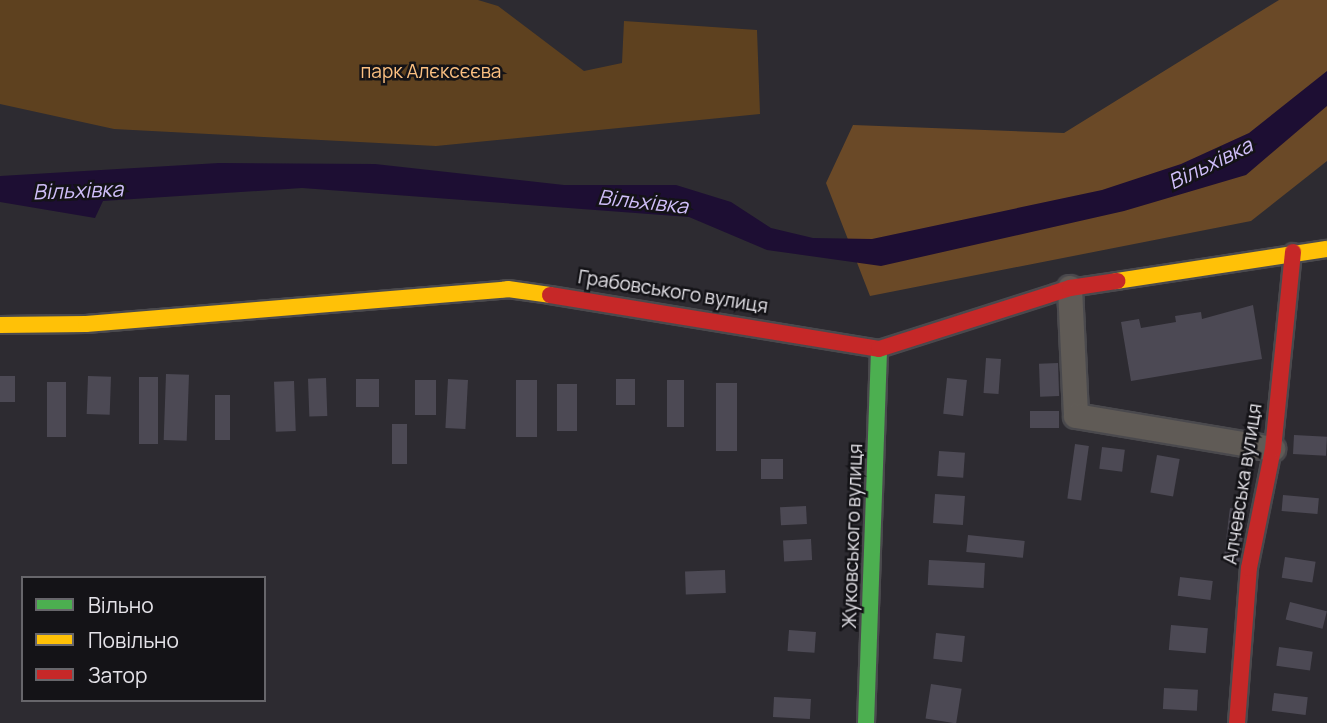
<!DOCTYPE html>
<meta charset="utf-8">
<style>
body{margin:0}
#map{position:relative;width:1327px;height:723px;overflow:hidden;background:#2d2b31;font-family:Manrope,sans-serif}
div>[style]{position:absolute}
.green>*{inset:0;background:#5e411f}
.forest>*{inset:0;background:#6a4927}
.water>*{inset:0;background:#1d0e33}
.building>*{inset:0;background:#4c4954;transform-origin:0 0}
.roads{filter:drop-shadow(2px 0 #4a494d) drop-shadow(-2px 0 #4a494d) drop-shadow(0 2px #4a494d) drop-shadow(0 -2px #4a494d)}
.street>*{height:24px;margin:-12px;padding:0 12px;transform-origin:12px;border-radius:12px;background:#605b56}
.fast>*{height:16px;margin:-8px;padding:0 8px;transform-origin:8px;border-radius:8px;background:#4caf50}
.slow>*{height:16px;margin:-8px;padding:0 8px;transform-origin:8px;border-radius:8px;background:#ffc107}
.jam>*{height:16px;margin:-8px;padding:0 8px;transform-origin:8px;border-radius:8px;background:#c62828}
span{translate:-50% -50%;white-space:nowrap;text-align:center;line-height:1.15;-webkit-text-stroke:5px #141317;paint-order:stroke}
.park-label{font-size:19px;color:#fcc081}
.street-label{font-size:19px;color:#e4e2e8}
.water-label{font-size:21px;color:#d0bffa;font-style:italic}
.legend{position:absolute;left:21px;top:576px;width:245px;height:126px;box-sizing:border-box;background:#141317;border:2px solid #67666b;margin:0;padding:9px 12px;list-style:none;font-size:21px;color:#e4e2e8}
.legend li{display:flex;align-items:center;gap:14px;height:35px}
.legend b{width:35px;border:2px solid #67666b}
</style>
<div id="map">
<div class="green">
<i style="clip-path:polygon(0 0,478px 0,498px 6px,584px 71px,622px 63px,624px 21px,757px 30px,760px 114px,436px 146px,114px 129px,0 104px)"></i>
</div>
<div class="forest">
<i style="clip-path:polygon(1279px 0,1327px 0,1327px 161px,1251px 221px,870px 296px,826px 183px,853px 125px,1064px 133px)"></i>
</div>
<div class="water">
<i style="clip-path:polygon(1327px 71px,1327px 106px,1246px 175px,1124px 211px,881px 266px,767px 250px,689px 217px,302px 188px,103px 201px,95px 218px,0 202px,0 176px,219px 163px,375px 164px,564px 185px,676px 185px,731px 202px,771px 228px,813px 238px,872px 239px,1102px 190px,1181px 164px,1249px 133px)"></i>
</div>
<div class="building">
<i style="clip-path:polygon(1253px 305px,1262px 359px,1131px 381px,1121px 322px,1139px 319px,1141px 328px,1176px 322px,1175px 316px,1201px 312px,1202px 319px)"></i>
<i style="left:986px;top:358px;width:15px;height:35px;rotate:4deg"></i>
<i style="left:1058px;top:363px;width:33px;height:19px;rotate:88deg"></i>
<i style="left:166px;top:374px;width:23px;height:66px;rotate:2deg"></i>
<i style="left:0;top:376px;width:15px;height:26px"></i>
<i style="left:88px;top:376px;width:23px;height:38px;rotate:2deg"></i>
<i style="left:139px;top:377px;width:19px;height:67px"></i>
<i style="left:326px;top:378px;width:38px;height:18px;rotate:88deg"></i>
<i style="left:947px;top:378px;width:20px;height:36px;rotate:6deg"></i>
<i style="left:356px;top:379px;width:23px;height:28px"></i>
<i style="left:448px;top:379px;width:20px;height:49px;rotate:3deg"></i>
<i style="left:635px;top:379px;width:26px;height:19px;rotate:90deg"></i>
<i style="left:415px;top:380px;width:21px;height:35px"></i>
<i style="left:516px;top:380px;width:21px;height:57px"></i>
<i style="left:667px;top:380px;width:17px;height:47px"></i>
<i style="left:294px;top:381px;width:50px;height:20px;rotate:88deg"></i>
<i style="left:47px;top:382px;width:19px;height:55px"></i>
<i style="left:716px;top:383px;width:21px;height:68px"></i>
<i style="left:557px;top:384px;width:20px;height:47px"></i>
<i style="left:215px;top:395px;width:15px;height:45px"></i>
<i style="left:1059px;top:411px;width:17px;height:29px;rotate:90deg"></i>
<i style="left:392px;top:424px;width:15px;height:40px"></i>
<i style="left:1294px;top:435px;width:33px;height:19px;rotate:3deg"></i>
<i style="left:1075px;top:444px;width:14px;height:55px;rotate:8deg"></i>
<i style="left:1102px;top:447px;width:23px;height:22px;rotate:7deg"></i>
<i style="left:939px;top:451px;width:26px;height:25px;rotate:4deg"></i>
<i style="left:1157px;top:455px;width:23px;height:38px;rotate:10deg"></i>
<i style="left:783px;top:459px;width:20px;height:22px;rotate:90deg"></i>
<i style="left:935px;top:494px;width:30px;height:29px;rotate:4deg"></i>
<i style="left:1283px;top:495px;width:36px;height:16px;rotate:5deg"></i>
<i style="left:806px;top:506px;width:18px;height:26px;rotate:87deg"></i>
<i style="left:1230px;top:508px;width:16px;height:53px;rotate:7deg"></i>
<i style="left:968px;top:535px;width:57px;height:17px;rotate:6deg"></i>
<i style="left:811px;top:539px;width:21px;height:28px;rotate:87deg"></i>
<i style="left:1285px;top:557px;width:31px;height:21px;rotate:9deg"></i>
<i style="left:929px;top:560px;width:56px;height:25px;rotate:3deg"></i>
<i style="left:725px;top:570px;width:23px;height:40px;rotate:88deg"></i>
<i style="left:1180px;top:577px;width:33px;height:19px;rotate:7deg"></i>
<i style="left:1290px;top:602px;width:38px;height:18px;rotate:14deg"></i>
<i style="left:1171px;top:625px;width:37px;height:25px;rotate:5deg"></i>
<i style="left:789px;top:630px;width:27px;height:21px;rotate:4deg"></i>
<i style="left:936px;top:633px;width:29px;height:26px;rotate:6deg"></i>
<i style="left:1279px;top:647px;width:34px;height:19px;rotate:8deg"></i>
<i style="left:931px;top:684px;width:31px;height:35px;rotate:9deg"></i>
<i style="left:1164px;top:688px;width:34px;height:21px;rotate:3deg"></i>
<i style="left:1274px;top:693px;width:34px;height:18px;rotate:7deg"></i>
<i style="left:774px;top:697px;width:37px;height:20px;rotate:3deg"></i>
</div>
<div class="roads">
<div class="street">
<i style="left:1070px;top:288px;width:128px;rotate:87.3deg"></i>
<i style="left:1076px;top:416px;width:200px;rotate:9.5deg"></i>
</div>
<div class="fast">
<i style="left:866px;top:723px;width:374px;rotate:-88deg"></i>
</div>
<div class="slow">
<i style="left:1117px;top:281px;width:212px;rotate:-8.7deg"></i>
<i style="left:0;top:325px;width:86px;rotate:-0.7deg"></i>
<i style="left:86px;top:324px;width:423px;rotate:-4.7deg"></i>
<i style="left:508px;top:289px;width:42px;rotate:8.1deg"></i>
</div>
<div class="jam">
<i style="left:550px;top:295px;width:333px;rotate:9.3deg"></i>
<i style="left:879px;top:349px;width:201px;rotate:-17.7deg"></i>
<i style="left:1070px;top:288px;width:48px;rotate:-8.5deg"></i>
<i style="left:1237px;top:723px;width:155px;rotate:-85.6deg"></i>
<i style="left:1249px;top:568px;width:121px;rotate:-78.6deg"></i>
<i style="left:1273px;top:449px;width:198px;rotate:-84.2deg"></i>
</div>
</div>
<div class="park-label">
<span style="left:431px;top:72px">парк Алєксєєва</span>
</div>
<div class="street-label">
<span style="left:673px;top:292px;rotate:9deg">Грабовського вулиця</span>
<span style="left:1243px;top:484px;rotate:-81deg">Алчевська вулиця</span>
<span style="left:853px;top:536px;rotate:-88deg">Жуковського вулиця</span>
</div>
<div class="water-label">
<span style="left:1210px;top:163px;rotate:-26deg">Вільхівка</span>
<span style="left:78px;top:190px;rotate:-2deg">Вільхівка</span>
<span style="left:643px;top:201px;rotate:6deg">Вільхівка</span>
</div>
<ul class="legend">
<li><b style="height:9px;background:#4caf50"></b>Вільно</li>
<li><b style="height:9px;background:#ffc107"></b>Повільно</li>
<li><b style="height:9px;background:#c62828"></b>Затор</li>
</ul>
</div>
